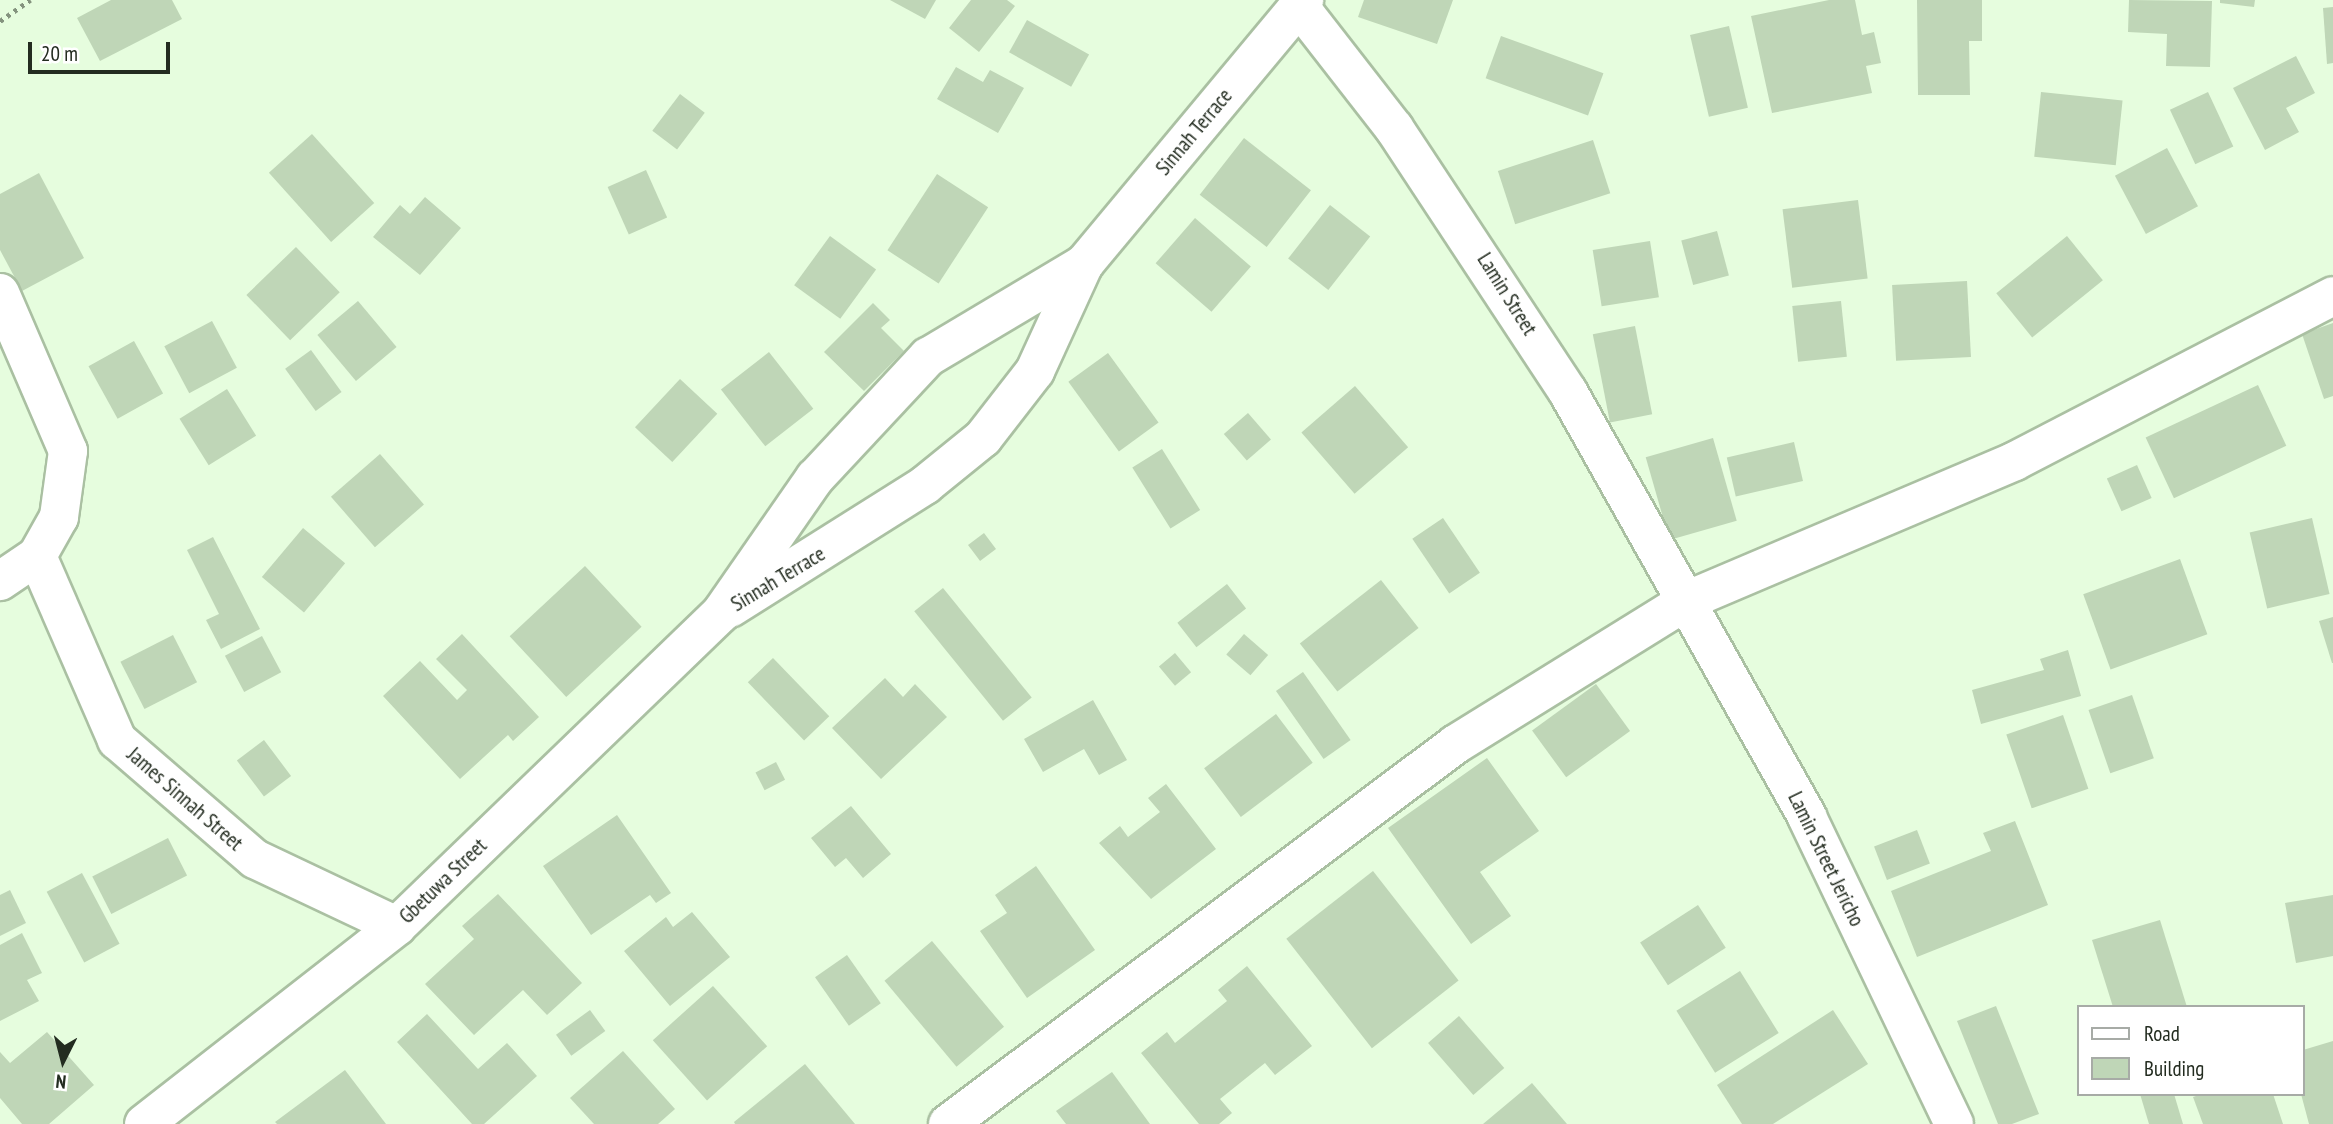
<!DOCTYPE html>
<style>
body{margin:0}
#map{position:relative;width:2333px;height:1124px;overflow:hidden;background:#e6fdde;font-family:"PT Sans Narrow",sans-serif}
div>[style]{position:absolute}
.building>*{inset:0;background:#bfd6b7;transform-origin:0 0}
.path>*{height:4.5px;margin-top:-2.25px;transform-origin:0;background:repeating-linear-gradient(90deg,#84937e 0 3.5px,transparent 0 8.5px)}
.roads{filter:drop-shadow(2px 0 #aac0a2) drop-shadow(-2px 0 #aac0a2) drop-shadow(0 2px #aac0a2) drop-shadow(0 -2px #aac0a2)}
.minor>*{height:38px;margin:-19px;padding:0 19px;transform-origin:19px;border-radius:19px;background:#fff}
span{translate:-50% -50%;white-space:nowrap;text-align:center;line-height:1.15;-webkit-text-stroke:6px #fff;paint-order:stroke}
.street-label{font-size:21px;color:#232c20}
.legend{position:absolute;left:2077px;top:1005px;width:228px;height:91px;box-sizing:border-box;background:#fff;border:2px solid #a7aba6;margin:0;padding:9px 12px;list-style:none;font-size:21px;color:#232c20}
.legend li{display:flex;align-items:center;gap:14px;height:35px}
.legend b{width:35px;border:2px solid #a7aba6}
.north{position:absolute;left:28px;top:1026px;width:70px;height:70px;-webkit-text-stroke:5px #fff;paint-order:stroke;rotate:186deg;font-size:19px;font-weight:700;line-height:28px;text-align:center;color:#232c20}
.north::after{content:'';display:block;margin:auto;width:24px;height:32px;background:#232c20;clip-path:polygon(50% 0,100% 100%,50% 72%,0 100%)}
.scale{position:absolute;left:28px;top:42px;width:142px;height:32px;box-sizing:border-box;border:4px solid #232c20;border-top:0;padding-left:9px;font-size:21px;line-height:24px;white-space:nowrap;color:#232c20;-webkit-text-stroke:5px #fff;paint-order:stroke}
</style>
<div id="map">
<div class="building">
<i style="clip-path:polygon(111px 0,172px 0,182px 19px,100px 61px,77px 18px)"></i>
<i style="clip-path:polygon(890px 0,936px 0,925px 19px)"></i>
<i style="clip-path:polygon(971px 0,1007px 0,1015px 6px,979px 52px,949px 28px)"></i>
<i style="clip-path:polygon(1364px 0,1453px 0,1437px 44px,1358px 17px)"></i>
<i style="clip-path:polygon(1829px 0,1855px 0,1862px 35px,1874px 32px,1881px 63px,1866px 66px,1872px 93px,1772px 113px,1751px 16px)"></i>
<i style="clip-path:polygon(1917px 0,1982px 0,1982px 41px,1969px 41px,1970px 95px,1918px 95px)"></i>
<i style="clip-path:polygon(2129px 0,2212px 1px,2210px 67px,2166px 66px,2167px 34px,2128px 32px)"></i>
<i style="clip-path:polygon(2220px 0,2255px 0,2254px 7px,2220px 3px)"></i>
<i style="clip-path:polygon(2333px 7px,2333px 63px,2327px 64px,2323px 8px)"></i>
<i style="left:1027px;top:20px;width:71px;height:37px;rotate:29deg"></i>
<i style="left:1729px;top:26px;width:84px;height:40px;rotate:77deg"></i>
<i style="left:1501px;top:36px;width:109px;height:45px;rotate:20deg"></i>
<i style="clip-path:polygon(2296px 56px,2315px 93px,2286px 108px,2299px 132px,2265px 150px,2233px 88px)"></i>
<i style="clip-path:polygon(956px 67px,983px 82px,990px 70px,1024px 88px,998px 133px,937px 99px)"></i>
<i style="left:2041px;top:92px;width:82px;height:65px;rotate:6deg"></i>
<i style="left:2208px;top:92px;width:60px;height:42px;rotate:65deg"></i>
<i style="left:680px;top:94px;width:31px;height:46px;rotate:37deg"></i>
<i style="left:312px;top:134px;width:93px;height:58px;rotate:48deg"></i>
<i style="left:1244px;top:138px;width:85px;height:72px;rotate:38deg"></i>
<i style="left:1593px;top:140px;width:56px;height:100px;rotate:72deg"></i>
<i style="left:2167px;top:148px;width:66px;height:59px;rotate:62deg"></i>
<i style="left:646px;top:170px;width:52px;height:42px;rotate:66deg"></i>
<i style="clip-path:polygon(39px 173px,84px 258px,22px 291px,0 250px,0 194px)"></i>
<i style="left:937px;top:174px;width:61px;height:91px;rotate:33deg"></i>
<i style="clip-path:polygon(425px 197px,461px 228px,420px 275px,373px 237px,400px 205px,410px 214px)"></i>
<i style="left:1858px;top:200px;width:79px;height:76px;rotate:83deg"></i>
<i style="left:1330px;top:205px;width:51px;height:68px;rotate:38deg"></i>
<i style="left:1195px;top:218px;width:74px;height:60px;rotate:41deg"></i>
<i style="left:1717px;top:231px;width:46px;height:37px;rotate:75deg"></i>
<i style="left:830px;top:236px;width:57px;height:61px;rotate:36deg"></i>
<i style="left:2067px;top:236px;width:57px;height:91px;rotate:51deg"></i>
<i style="left:1650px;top:241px;width:57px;height:58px;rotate:81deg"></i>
<i style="left:296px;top:247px;width:63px;height:69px;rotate:46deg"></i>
<i style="left:1967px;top:281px;width:76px;height:75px;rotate:87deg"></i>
<i style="left:358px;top:301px;width:60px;height:53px;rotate:50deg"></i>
<i style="left:1841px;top:301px;width:56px;height:49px;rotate:84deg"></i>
<i style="clip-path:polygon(873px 303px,890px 320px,881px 328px,904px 351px,864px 391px,824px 352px)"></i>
<i style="left:212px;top:321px;width:53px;height:54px;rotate:62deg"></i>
<i style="clip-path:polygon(2333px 323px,2333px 396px,2324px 399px,2302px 334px)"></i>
<i style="left:1635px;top:326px;width:90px;height:43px;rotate:79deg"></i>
<i style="left:134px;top:341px;width:60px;height:52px;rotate:61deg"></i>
<i style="left:311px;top:350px;width:52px;height:32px;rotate:54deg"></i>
<i style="left:769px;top:352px;width:72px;height:61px;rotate:52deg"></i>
<i style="left:1108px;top:353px;width:86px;height:49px;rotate:54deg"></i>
<i style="left:680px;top:379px;width:51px;height:66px;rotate:43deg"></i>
<i style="left:2258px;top:385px;width:67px;height:124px;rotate:65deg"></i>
<i style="left:1355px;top:386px;width:81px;height:71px;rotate:49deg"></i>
<i style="left:227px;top:389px;width:55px;height:56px;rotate:58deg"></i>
<i style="left:1248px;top:413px;width:35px;height:32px;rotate:49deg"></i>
<i style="left:1713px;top:438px;width:86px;height:70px;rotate:74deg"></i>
<i style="left:1794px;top:442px;width:40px;height:69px;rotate:77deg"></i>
<i style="left:1162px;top:449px;width:72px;height:35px;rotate:58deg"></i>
<i style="left:380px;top:454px;width:67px;height:65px;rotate:49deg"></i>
<i style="left:2137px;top:465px;width:36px;height:33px;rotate:66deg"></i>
<i style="left:1443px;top:518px;width:66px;height:37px;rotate:56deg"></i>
<i style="left:2312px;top:518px;width:78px;height:64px;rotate:77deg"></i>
<i style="left:303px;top:528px;width:55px;height:64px;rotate:40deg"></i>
<i style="left:984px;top:533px;width:20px;height:20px;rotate:53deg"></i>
<i style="clip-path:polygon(213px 537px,260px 629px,221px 649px,206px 620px,219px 614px,187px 550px)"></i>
<i style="left:2180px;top:559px;width:80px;height:103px;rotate:70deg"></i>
<i style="left:585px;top:566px;width:83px;height:103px;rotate:47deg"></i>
<i style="left:1381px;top:580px;width:61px;height:103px;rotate:52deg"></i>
<i style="left:1227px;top:584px;width:31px;height:63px;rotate:52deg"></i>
<i style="left:943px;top:588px;width:141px;height:37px;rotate:51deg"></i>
<i style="clip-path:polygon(2333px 617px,2333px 663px,2332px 663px,2319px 621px)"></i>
<i style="clip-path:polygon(462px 634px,539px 717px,513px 741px,508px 735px,460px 779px,383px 696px,420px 661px,457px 700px,467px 690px,436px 659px)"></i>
<i style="left:1244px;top:634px;width:32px;height:27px;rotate:41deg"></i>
<i style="left:173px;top:635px;width:53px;height:59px;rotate:63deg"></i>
<i style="left:262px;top:636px;width:41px;height:42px;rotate:62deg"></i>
<i style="clip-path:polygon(2068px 650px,2081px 696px,1981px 724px,1972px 690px,2044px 670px,2040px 659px)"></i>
<i style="left:1175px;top:653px;width:25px;height:21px;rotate:50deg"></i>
<i style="left:773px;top:658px;width:81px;height:35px;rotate:46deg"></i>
<i style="left:1303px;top:672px;width:83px;height:33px;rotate:55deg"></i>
<i style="clip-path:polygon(885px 678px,903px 697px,915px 684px,947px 717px,881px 779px,832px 728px)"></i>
<i style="left:1596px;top:684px;width:58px;height:79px;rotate:54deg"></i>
<i style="left:2132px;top:695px;width:67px;height:46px;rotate:71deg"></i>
<i style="clip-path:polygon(1093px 700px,1127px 760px,1099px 775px,1084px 749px,1043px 772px,1024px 739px)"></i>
<i style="left:1276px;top:714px;width:61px;height:90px;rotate:53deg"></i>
<i style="left:2063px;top:715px;width:78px;height:60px;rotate:71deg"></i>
<i style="left:264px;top:740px;width:45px;height:34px;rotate:53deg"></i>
<i style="clip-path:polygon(1487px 758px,1539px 831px,1480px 872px,1511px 916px,1471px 944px,1388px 828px)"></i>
<i style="left:776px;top:762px;width:20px;height:23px;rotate:63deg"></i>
<i style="clip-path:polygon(1166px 784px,1216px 849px,1151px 899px,1099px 843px,1120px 826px,1128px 837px,1160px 812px,1148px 798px)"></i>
<i style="clip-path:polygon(851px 806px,891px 854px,863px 878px,846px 858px,835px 867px,811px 838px)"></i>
<i style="clip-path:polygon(617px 815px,671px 893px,656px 903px,650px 895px,591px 935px,543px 866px)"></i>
<i style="clip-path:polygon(2015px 821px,2048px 905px,1917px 957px,1891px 891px,1991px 851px,1983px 833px)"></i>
<i style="left:1917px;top:830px;width:36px;height:46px;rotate:69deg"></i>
<i style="left:168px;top:838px;width:42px;height:85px;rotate:63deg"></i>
<i style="clip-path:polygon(1036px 866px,1095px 950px,1027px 998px,980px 931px,1007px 913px,995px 895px)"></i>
<i style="left:1373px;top:871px;width:139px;height:110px;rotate:52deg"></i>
<i style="left:82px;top:873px;width:80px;height:40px;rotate:62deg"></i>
<i style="clip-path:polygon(10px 890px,26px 923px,0 936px,0 895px)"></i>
<i style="clip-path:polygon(498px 894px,582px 983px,547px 1015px,523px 990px,474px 1035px,425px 984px,474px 939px,462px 926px)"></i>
<i style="clip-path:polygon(2333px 895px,2333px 956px,2296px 963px,2285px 903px)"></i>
<i style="left:1698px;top:905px;width:51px;height:69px;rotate:57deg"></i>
<i style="clip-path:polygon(692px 912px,730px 957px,670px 1006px,624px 951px,666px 917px,673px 927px)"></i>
<i style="clip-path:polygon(2160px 920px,2187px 1007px,2113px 1007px,2092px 940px)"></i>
<i style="clip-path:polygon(22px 933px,42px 973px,27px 980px,39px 1001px,0 1021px,0 945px)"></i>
<i style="left:932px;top:941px;width:112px;height:62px;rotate:50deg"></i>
<i style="left:847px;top:955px;width:59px;height:39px;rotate:55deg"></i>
<i style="clip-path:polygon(1247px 966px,1312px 1046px,1275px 1075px,1265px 1063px,1220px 1099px,1232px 1113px,1219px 1124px,1199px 1124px,1141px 1053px,1167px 1032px,1175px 1043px,1227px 1001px,1218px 990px)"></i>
<i style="left:1740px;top:971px;width:73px;height:75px;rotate:58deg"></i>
<i style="left:713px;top:986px;width:81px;height:81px;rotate:48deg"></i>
<i style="clip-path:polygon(1996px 1006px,2039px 1114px,2012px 1124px,1998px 1124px,1957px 1021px)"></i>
<i style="left:590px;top:1010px;width:26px;height:42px;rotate:54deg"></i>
<i style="clip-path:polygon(1833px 1010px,1868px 1064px,1773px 1124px,1742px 1124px,1717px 1085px)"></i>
<i style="clip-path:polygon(427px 1014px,478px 1069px,507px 1043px,537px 1076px,484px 1124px,472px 1124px,397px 1042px)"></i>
<i style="left:1459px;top:1016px;width:69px;height:41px;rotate:49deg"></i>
<i style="clip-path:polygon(47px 1032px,94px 1085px,49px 1124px,22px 1124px,0 1098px,0 1052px,10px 1063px)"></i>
<i style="clip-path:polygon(2333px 1041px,2333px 1124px,2309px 1124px,2301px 1094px,2303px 1050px)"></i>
<i style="clip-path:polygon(623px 1051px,675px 1109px,658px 1124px,594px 1124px,570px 1098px)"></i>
<i style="clip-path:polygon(805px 1064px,855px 1124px,735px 1124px,734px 1122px)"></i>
<i style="clip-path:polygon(345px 1070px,386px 1124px,277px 1124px,275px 1122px)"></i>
<i style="clip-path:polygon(1112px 1072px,1150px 1124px,1066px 1124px,1056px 1111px)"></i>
<i style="clip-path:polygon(1532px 1083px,1567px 1124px,1483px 1124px)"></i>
<i style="clip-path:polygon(2140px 1094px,2174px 1094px,2183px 1124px,2149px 1124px)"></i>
<i style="clip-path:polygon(2202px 1094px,2273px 1094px,2283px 1124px,2203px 1124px,2193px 1097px)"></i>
</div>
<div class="path">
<i style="left:0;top:21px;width:37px;rotate:-35deg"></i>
</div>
<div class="roads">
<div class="minor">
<i style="left:1299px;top:6px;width:155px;rotate:52.1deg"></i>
<i style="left:1394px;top:128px;width:316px;rotate:56.6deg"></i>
<i style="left:1568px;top:392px;width:488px;rotate:60.6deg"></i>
<i style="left:1807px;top:817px;width:340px;rotate:64.4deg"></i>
<i style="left:0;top:293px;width:172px;rotate:66.7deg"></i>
<i style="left:68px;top:451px;width:67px;rotate:97.8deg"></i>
<i style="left:59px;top:517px;width:45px;rotate:119.4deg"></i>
<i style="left:37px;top:556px;width:45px;rotate:146deg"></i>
<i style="left:37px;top:556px;width:201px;rotate:66.5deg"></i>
<i style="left:117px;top:740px;width:182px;rotate:40.8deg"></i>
<i style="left:255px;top:859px;width:157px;rotate:25.3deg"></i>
<i style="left:730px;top:608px;width:231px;rotate:-32.2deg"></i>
<i style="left:925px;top:485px;width:75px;rotate:-39deg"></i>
<i style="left:983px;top:438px;width:85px;rotate:-52.2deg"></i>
<i style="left:1035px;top:371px;width:118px;rotate:-65.4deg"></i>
<i style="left:1084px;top:264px;width:344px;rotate:-50.2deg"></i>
<i style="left:144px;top:1124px;width:321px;rotate:-38deg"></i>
<i style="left:397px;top:926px;width:450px;rotate:-44deg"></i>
<i style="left:721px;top:613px;width:165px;rotate:-55.2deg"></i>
<i style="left:815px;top:478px;width:166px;rotate:-47deg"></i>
<i style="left:928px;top:357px;width:182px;rotate:-30.8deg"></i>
<i style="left:948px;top:1124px;width:634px;rotate:-36.8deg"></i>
<i style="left:1456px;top:744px;width:273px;rotate:-31.8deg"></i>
<i style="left:1688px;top:600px;width:355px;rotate:-23deg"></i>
<i style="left:2015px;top:461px;width:358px;rotate:-27.4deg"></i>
</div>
</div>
<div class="street-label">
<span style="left:1194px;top:132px;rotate:-50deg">Sinnah Terrace</span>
<span style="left:1507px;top:294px;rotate:58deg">Lamin Street</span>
<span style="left:778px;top:579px;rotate:-31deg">Sinnah Terrace</span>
<span style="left:185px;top:799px;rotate:41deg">James Sinnah Street</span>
<span style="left:1826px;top:859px;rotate:64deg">Lamin Street Jericho</span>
<span style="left:443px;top:881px;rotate:-44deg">Gbetuwa Street</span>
</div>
<ul class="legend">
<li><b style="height:9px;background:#fff"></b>Road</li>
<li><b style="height:19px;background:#bfd6b7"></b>Building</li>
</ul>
<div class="north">N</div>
<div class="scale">20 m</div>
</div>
